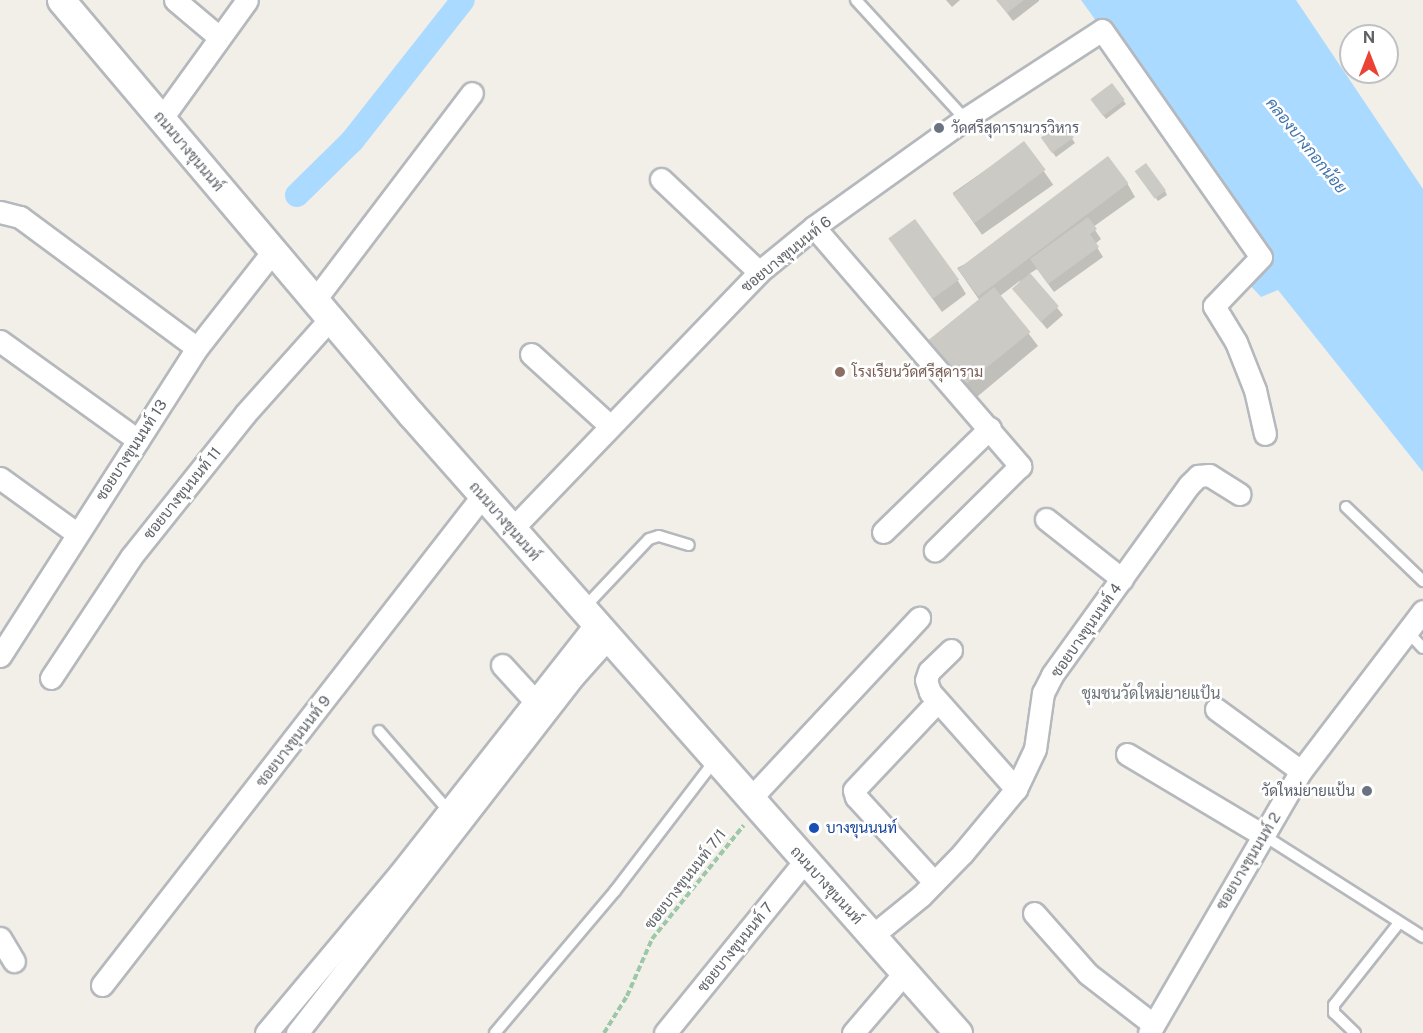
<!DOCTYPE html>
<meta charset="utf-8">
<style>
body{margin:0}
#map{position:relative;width:1423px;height:1033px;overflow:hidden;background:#f1efe8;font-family:"Public Sans",Sarabun,sans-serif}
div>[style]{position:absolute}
.water>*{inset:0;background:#aadaff}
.shadow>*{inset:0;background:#0003;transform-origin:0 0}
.canal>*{height:24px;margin:-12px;padding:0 12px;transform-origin:12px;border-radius:12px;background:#aadaff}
.building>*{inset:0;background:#cccac5;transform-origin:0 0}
.path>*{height:4px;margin-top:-2px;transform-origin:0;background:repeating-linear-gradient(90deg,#9cc7a9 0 6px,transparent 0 9px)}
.roads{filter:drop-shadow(2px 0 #b5b8bc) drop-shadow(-2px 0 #b5b8bc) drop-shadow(0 2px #b5b8bc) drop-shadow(0 -2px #b5b8bc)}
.service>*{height:10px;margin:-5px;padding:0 5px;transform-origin:5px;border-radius:5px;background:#fff}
.minor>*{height:21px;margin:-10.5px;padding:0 10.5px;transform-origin:10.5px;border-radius:10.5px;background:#fff}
.tertiary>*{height:27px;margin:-13.5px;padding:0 13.5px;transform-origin:13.5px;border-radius:13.5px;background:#fff}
.dots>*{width:16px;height:16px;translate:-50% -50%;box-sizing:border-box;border:3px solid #fff;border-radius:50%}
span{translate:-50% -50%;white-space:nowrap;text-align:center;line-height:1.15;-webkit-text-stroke:5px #fff;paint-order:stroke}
.worship-label{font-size:15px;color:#5b616d}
.left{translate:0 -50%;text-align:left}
.right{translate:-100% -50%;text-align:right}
.street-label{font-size:15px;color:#5f6368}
.education-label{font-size:15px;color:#785e54}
.transit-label{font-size:15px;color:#164399}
.water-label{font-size:16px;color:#4174aa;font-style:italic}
.neighbourhood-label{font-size:16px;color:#70757a}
.north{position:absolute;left:1339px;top:24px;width:60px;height:60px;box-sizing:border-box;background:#fff;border:2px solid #bfc1c3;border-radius:50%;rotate:0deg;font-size:16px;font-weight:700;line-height:24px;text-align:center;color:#5f6368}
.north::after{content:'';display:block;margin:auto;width:21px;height:27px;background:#ea4335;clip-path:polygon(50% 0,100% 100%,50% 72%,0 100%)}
</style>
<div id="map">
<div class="water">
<i style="clip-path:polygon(1081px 0,1296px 0,1423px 189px,1423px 472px,1278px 290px,1261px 297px,1247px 282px,1269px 261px)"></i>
</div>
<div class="shadow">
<i style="clip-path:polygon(946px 0,960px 0,952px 7px)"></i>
<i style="clip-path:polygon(997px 0,1039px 0,1039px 1px,1013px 21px)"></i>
<i style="clip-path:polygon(1123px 100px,1126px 104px,1106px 119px,1094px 103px)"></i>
<i style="clip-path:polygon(1062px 124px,1075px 143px,1056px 157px,1045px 142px)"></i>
<i style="left:1024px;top:143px;width:51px;height:87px;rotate:55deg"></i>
<i style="clip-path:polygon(1139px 176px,1165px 191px,1167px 195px,1158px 201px)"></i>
<i style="clip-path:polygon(1127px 183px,1135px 197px,1093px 227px,1101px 239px,1095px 244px,1103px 257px,1054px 292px,1037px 269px,1029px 274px,1063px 315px,1047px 329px,1014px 289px,1021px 280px,1000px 296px,1038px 346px,972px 401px,936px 358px,980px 301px,957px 268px)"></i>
<i style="clip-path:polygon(890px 239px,958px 281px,966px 294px,942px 312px)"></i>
</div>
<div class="canal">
<i style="left:297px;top:195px;width:77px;rotate:-44.5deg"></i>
<i style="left:352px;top:141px;width:179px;rotate:-51.8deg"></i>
</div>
<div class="building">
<i style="clip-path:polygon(996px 0,1024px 0,1007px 13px)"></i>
<i style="left:1112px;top:83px;width:21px;height:27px;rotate:53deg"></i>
<i style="left:1063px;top:122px;width:19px;height:27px;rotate:55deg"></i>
<i style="left:1024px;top:141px;width:36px;height:89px;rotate:53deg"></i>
<i style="left:1108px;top:156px;width:34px;height:188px;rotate:53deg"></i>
<i style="left:1146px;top:163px;width:34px;height:14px;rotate:54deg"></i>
<i style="clip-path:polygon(1088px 217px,1097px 229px,1090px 234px,1099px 247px,1048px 284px,1030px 259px)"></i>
<i style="left:915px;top:219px;width:75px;height:33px;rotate:54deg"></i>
<i style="left:1030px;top:273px;width:44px;height:24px;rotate:49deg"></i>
<i style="left:994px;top:287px;width:58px;height:89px;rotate:51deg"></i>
</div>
<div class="path">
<i style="left:604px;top:1033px;width:44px;rotate:-58.1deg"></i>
<i style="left:627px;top:996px;width:62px;rotate:-66.3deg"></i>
<i style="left:652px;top:939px;width:146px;rotate:-51.1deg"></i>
</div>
<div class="roads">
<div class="service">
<i style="left:856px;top:0;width:161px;rotate:47.5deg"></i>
<i style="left:1346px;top:507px;width:107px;rotate:43.9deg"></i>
<i style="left:583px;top:609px;width:96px;rotate:-46.7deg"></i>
<i style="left:649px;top:539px;width:10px;rotate:-17deg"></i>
<i style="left:659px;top:536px;width:31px;rotate:17deg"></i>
<i style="left:1407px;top:631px;width:23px;rotate:47deg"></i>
<i style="left:379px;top:731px;width:105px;rotate:48.9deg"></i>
<i style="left:1263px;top:835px;width:190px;rotate:32.5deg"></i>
<i style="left:495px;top:1033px;width:186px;rotate:-49.8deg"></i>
<i style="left:615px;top:891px;width:165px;rotate:-52.6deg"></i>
<i style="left:1355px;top:1033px;width:29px;rotate:-136deg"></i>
<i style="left:1334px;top:1013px;width:8px;rotate:-90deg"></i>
<i style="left:1334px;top:1005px;width:105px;rotate:-51.6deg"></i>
</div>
<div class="minor">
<i style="left:175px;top:0;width:57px;rotate:40.1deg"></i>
<i style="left:162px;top:118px;width:145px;rotate:-54.2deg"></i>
<i style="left:661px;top:179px;width:135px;rotate:43.5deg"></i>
<i style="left:0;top:212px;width:21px;rotate:14deg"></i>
<i style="left:20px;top:217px;width:220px;rotate:36.5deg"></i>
<i style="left:814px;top:227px;width:316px;rotate:49.2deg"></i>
<i style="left:1020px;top:466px;width:120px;rotate:135.3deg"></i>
<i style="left:314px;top:301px;width:261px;rotate:-52.8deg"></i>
<i style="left:0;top:341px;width:170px;rotate:35.7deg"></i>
<i style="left:531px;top:354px;width:107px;rotate:42.3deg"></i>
<i style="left:0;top:478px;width:94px;rotate:35.9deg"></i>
<i style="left:1046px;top:519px;width:97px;rotate:38.3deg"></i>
<i style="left:512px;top:529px;width:356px;rotate:-46.1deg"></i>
<i style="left:759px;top:272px;width:71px;rotate:-39.3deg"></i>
<i style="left:814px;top:227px;width:186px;rotate:-35.6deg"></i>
<i style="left:965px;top:119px;width:163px;rotate:-33deg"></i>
<i style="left:1102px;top:30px;width:277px;rotate:55deg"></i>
<i style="left:1261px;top:257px;width:68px;rotate:133.8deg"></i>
<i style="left:1214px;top:306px;width:42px;rotate:58.6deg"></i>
<i style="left:1236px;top:342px;width:52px;rotate:68.4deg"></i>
<i style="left:1255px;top:390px;width:45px;rotate:77.2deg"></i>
<i style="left:883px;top:532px;width:149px;rotate:-44.2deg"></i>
<i style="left:951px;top:650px;width:30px;rotate:136deg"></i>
<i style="left:929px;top:671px;width:9px;rotate:108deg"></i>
<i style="left:926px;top:680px;width:13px;rotate:72deg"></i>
<i style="left:930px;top:692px;width:130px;rotate:48.4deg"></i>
<i style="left:0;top:656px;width:366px;rotate:-57.4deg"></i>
<i style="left:197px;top:348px;width:123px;rotate:-51.9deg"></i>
<i style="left:502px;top:665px;width:47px;rotate:47.6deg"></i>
<i style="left:51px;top:678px;width:145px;rotate:-56.5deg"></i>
<i style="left:131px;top:557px;width:183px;rotate:-51.4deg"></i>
<i style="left:245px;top:414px;width:127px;rotate:-48.2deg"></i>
<i style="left:1216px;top:709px;width:105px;rotate:36.1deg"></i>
<i style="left:1127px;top:754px;width:158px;rotate:30.8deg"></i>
<i style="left:750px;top:799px;width:248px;rotate:-47deg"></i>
<i style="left:934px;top:882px;width:115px;rotate:-132.5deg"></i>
<i style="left:856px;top:797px;width:7px;rotate:-106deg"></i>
<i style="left:854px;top:790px;width:121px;rotate:-46.7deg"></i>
<i style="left:1034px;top:913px;width:81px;rotate:48.5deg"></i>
<i style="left:1088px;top:974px;width:83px;rotate:37.7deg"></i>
<i style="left:873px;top:935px;width:62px;rotate:-39.1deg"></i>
<i style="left:921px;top:896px;width:59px;rotate:-45.7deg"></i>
<i style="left:962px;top:854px;width:85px;rotate:-50.3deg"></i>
<i style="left:1016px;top:789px;width:44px;rotate:-64.6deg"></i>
<i style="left:1035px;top:749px;width:57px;rotate:-81.9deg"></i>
<i style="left:1043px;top:693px;width:20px;rotate:-63deg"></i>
<i style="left:1052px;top:675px;width:234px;rotate:-54.2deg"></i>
<i style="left:1189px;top:485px;width:13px;rotate:-45deg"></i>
<i style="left:1198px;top:476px;width:11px;rotate:-5deg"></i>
<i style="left:1209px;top:475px;width:36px;rotate:32deg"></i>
<i style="left:0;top:938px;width:27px;rotate:59deg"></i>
<i style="left:102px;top:985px;width:621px;rotate:-52.13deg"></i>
<i style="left:266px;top:1033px;width:207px;rotate:-50.1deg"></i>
<i style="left:399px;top:874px;width:318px;rotate:-51.8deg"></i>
<i style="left:297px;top:1033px;width:452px;rotate:-52.2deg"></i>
<i style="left:574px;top:676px;width:51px;rotate:-48.2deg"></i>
<i style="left:665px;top:1033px;width:222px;rotate:-50.9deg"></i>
<i style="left:853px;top:1033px;width:82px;rotate:-49.5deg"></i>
<i style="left:1149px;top:1033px;width:303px;rotate:-59.9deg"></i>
<i style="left:1301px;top:771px;width:201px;rotate:-52.7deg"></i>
</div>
<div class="tertiary">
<i style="left:61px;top:0;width:542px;rotate:49.79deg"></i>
<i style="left:411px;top:414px;width:826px;rotate:48.53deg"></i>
</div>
</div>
<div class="dots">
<i style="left:939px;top:128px;background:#6b7280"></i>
<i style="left:840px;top:372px;background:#8d6e63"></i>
<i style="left:1367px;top:791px;background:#6b7280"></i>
<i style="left:814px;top:828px;background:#1a4fb4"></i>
</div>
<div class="worship-label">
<span class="left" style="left:951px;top:128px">วัดศรีสุดารามวรวิหาร</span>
<span class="right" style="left:1355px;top:791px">วัดใหม่ยายแป้น</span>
</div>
<div class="street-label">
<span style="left:189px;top:151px;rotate:50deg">ถนนบางขุนนนท์</span>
<span style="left:786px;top:254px;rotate:-39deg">ซอยบางขุนนนท์ 6</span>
<span style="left:131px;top:450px;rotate:-57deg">ซอยบางขุนนนท์ 13</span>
<span style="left:182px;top:493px;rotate:-51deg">ซอยบางขุนนนท์ 11</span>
<span style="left:505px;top:521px;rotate:49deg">ถนนบางขุนนนท์</span>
<span style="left:1086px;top:630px;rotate:-55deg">ซอยบางขุนนนท์ 4</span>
<span style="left:293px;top:741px;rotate:-52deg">ซอยบางขุนนนท์ 9</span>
<span style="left:1248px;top:861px;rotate:-59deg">ซอยบางขุนนนท์ 2</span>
<span style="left:685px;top:879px;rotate:-52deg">ซอยบางขุนนนท์ 7/1</span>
<span style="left:827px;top:885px;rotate:48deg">ถนนบางขุนนนท์</span>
<span style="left:735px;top:947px;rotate:-51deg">ซอยบางขุนนนท์ 7</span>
</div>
<div class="education-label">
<span class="left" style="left:852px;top:372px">โรงเรียนวัดศรีสุดาราม</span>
</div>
<div class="transit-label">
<span class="left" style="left:826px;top:828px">บางขุนนนท์</span>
</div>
<div class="water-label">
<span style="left:1306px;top:146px;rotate:51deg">คลองบางกอกน้อย</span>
</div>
<div class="neighbourhood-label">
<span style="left:1151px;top:694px">ชุมชนวัดใหม่ยายแป้น</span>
</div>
<div class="north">N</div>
</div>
